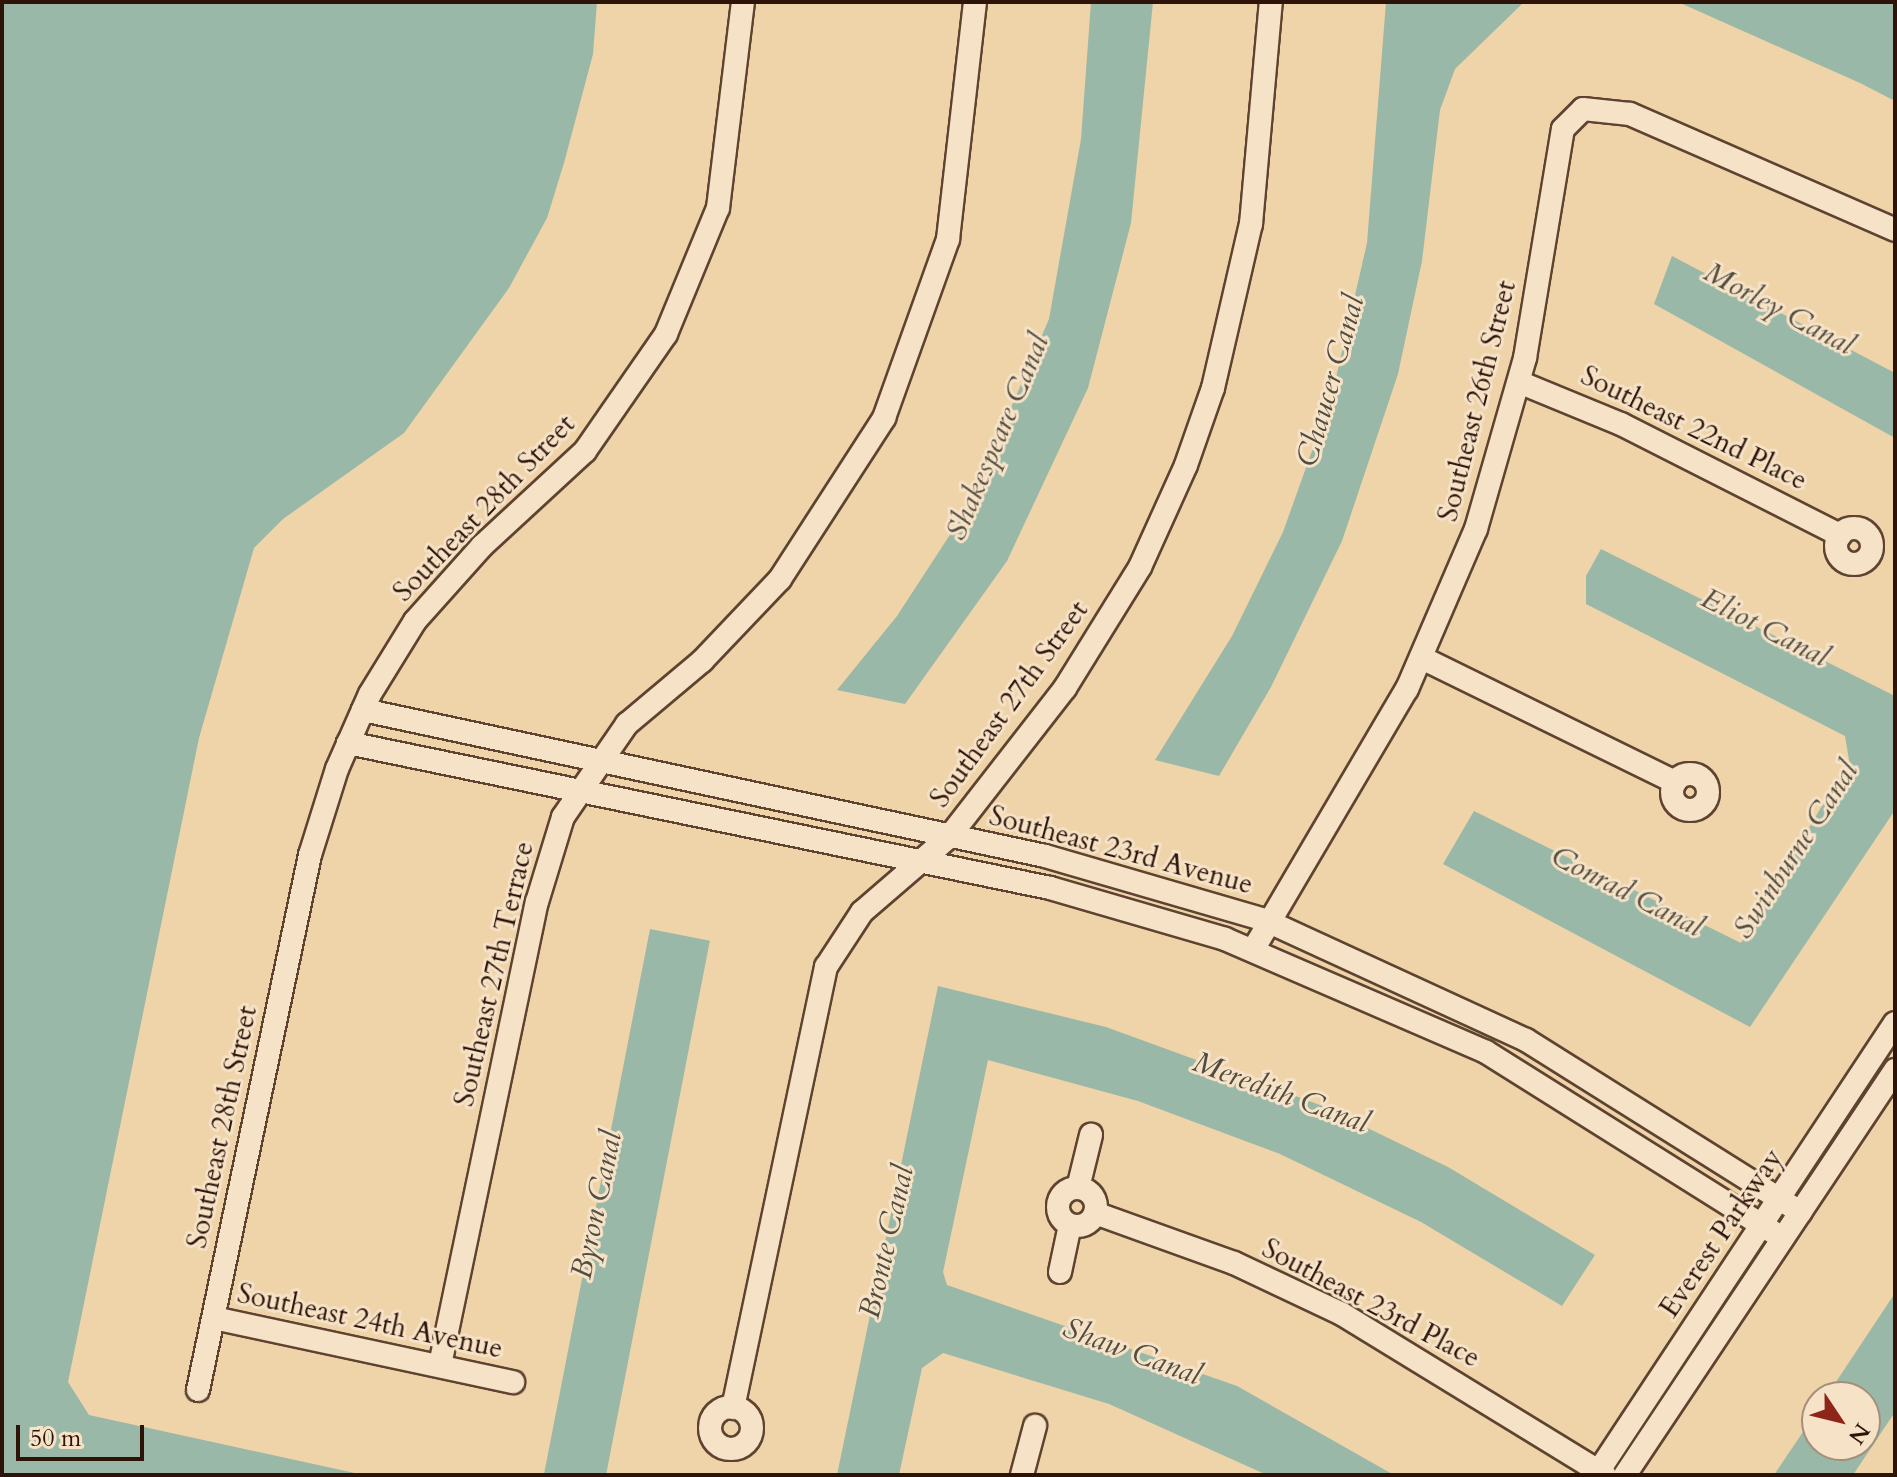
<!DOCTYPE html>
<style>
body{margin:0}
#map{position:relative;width:1897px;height:1477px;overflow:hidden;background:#efd3a9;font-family:Cardo,serif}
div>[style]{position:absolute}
.water>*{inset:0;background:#9ab8a7;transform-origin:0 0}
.roads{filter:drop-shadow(2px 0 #5e4330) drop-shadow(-2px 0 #5e4330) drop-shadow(0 2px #5e4330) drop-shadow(0 -2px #5e4330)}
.minor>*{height:22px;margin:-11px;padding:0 11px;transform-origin:11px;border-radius:11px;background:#f5e2c7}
.minor>.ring{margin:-11px;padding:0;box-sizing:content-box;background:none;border:22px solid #f5e2c7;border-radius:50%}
span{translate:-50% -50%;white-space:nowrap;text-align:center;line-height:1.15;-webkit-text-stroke:6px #f5e2c7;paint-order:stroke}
.street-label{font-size:28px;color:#2d1308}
.water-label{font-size:30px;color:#534d40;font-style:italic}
.frame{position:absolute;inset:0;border:4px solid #2d1308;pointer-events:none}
.north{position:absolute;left:1801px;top:1381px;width:80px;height:80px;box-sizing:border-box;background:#f5e2c7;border:2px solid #a58f7b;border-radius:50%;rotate:125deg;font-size:22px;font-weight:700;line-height:32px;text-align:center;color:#2d1308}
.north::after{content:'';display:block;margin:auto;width:28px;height:36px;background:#8f2418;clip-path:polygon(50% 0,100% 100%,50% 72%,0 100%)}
.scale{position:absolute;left:16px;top:1425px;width:128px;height:36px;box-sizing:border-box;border:4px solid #2d1308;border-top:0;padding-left:10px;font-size:24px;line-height:28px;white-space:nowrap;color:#2d1308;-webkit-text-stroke:6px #f5e2c7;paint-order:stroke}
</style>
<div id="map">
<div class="water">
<i style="clip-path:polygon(2px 2px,597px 2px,593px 54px,564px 163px,547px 218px,509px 288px,404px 433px,283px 519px,254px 548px,199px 738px,68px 1382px,89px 1415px,364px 1475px,2px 1475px)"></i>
<i style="clip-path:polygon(1091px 2px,1153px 2px,1131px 223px,1088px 388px,1007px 561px,905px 704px,837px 690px,897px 616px,970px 504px,1049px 319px,1081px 139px)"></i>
<i style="clip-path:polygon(1386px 2px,1524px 2px,1455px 69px,1440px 110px,1422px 261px,1398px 374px,1342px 541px,1271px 687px,1219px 776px,1155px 760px,1232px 636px,1283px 532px,1332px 395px,1367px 243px)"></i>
<i style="clip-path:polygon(1678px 2px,1895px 2px,1895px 101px,1860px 83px)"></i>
<i style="clip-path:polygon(1672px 256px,1895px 373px,1895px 438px,1654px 304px)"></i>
<i style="clip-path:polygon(1601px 549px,1895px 696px,1895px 810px,1750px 1027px,1443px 864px,1474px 811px,1741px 943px,1849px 760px,1845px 736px,1586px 604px,1586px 576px)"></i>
<i style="left:650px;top:929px;width:61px;height:557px;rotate:11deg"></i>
<i style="clip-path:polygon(938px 986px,1106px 1027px,1320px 1105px,1448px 1167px,1595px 1255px,1562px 1306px,1421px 1222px,1280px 1154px,1138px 1101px,988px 1060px,943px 1272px,947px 1285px,1237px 1386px,1394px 1475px,1267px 1475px,1109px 1404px,943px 1353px,922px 1368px,899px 1475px,837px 1475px)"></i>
<i style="clip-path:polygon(1895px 1293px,1895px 1412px,1853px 1475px,1774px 1475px,1817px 1411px,1817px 1445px,1865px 1445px,1865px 1397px,1826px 1397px)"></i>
</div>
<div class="roads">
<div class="minor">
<i style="left:1519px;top:382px;width:110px;rotate:22.4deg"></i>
<i style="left:1621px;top:424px;width:246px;rotate:26.9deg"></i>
<i class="ring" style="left:1836px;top:528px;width:14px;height:14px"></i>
<i style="left:1422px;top:658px;width:282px;rotate:26.1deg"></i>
<i style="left:363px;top:710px;width:697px;rotate:12.08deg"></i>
<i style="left:1045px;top:856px;width:229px;rotate:16.2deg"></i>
<i style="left:1265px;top:920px;width:287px;rotate:24.7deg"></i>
<i style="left:1526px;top:1040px;width:324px;rotate:32.1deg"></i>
<i style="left:348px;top:743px;width:717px;rotate:11.67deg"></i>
<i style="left:1050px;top:888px;width:182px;rotate:16.2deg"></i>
<i style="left:1225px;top:939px;width:284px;rotate:23.4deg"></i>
<i style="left:1486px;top:1052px;width:350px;rotate:32.1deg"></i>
<i class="ring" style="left:1672px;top:774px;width:14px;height:14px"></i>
<i style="left:1253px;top:950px;width:303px;rotate:-59.5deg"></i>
<i style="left:1407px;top:689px;width:174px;rotate:-66.7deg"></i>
<i style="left:1476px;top:529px;width:178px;rotate:-74deg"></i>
<i style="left:1525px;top:358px;width:232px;rotate:-80.6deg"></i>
<i style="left:1563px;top:129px;width:28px;rotate:-45deg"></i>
<i style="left:1583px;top:109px;width:47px;rotate:6.1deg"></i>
<i style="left:1630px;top:114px;width:289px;rotate:23.6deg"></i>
<i style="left:1078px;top:1188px;width:55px;rotate:-76.2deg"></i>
<i class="ring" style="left:1058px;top:1188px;width:16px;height:16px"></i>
<i style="left:1095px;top:1213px;width:148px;rotate:19.8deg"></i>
<i style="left:1234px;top:1263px;width:119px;rotate:25.3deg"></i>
<i style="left:1342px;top:1314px;width:308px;rotate:31.5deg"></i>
<i style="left:1060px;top:1272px;width:48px;rotate:-78deg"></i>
<i style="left:214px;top:1318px;width:306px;rotate:12.1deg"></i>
<i style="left:440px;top:1365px;width:473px;rotate:-78.2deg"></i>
<i style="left:537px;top:902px;width:89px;rotate:-73deg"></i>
<i style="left:563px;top:817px;width:113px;rotate:-55.5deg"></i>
<i style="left:627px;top:724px;width:98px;rotate:-40deg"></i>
<i style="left:702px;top:661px;width:113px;rotate:-46.4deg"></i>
<i style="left:780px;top:579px;width:192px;rotate:-57.1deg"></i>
<i style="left:884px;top:418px;width:190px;rotate:-70.3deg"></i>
<i style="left:948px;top:239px;width:239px;rotate:-83.5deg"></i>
<i style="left:198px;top:1390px;width:547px;rotate:-78.18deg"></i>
<i style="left:310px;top:855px;width:90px;rotate:-72.6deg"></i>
<i style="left:337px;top:769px;width:82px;rotate:-66.3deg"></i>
<i style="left:370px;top:694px;width:86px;rotate:-58.3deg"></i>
<i style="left:415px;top:621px;width:101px;rotate:-48.2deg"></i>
<i style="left:482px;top:546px;width:140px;rotate:-42.7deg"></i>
<i style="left:585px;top:451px;width:142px;rotate:-55.3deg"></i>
<i style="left:666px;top:334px;width:136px;rotate:-67.6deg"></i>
<i style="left:718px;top:208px;width:208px;rotate:-83.1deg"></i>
<i class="ring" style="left:710px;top:1407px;width:20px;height:20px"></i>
<i style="left:733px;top:1408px;width:451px;rotate:-78.1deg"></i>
<i style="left:826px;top:967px;width:66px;rotate:-56.8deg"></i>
<i style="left:862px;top:912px;width:115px;rotate:-40.8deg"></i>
<i style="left:949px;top:837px;width:189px;rotate:-52.1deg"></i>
<i style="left:1065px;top:688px;width:142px;rotate:-58.2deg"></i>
<i style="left:1140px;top:567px;width:112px;rotate:-65.7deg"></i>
<i style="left:1186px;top:465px;width:82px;rotate:-70.7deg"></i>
<i style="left:1213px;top:388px;width:168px;rotate:-77deg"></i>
<i style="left:1251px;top:224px;width:223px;rotate:-84.9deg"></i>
<i style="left:1022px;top:1475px;width:51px;rotate:-75.1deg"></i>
<i style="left:1596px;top:1475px;width:542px;rotate:-56.52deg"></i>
<i style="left:1625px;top:1475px;width:487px;rotate:-56.3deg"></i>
</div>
</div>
<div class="street-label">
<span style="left:1477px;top:401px;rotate:-76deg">Southeast 26th Street</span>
<span style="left:1694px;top:428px;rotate:26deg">Southeast 22nd Place</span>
<span style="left:484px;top:508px;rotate:-46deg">Southeast 28th Street</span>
<span style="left:1009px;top:704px;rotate:-54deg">Southeast 27th Street</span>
<span style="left:1121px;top:850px;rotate:15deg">Southeast 23rd Avenue</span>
<span style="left:494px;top:974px;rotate:-77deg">Southeast 27th Terrace</span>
<span style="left:222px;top:1127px;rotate:-78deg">Southeast 28th Street</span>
<span style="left:1721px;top:1233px;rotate:-56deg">Everest Parkway</span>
<span style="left:1371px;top:1303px;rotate:28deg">Southeast 23rd Place</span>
<span style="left:370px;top:1321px;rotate:12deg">Southeast 24th Avenue</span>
</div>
<div class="water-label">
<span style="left:1779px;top:309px;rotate:28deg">Morley Canal</span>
<span style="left:1331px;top:381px;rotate:-74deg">Chaucer Canal</span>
<span style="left:998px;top:437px;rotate:-67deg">Shakespeare Canal</span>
<span style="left:1765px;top:628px;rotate:27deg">Eliot Canal</span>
<span style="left:1796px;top:850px;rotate:-57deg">Swinburne Canal</span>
<span style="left:1627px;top:892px;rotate:27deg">Conrad Canal</span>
<span style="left:1281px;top:1093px;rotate:20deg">Meredith Canal</span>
<span style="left:597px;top:1205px;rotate:-78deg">Byron Canal</span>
<span style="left:887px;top:1242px;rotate:-77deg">Bronte Canal</span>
<span style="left:1132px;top:1352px;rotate:20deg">Shaw Canal</span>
</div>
<div class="frame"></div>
<div class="north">N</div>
<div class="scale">50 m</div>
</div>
